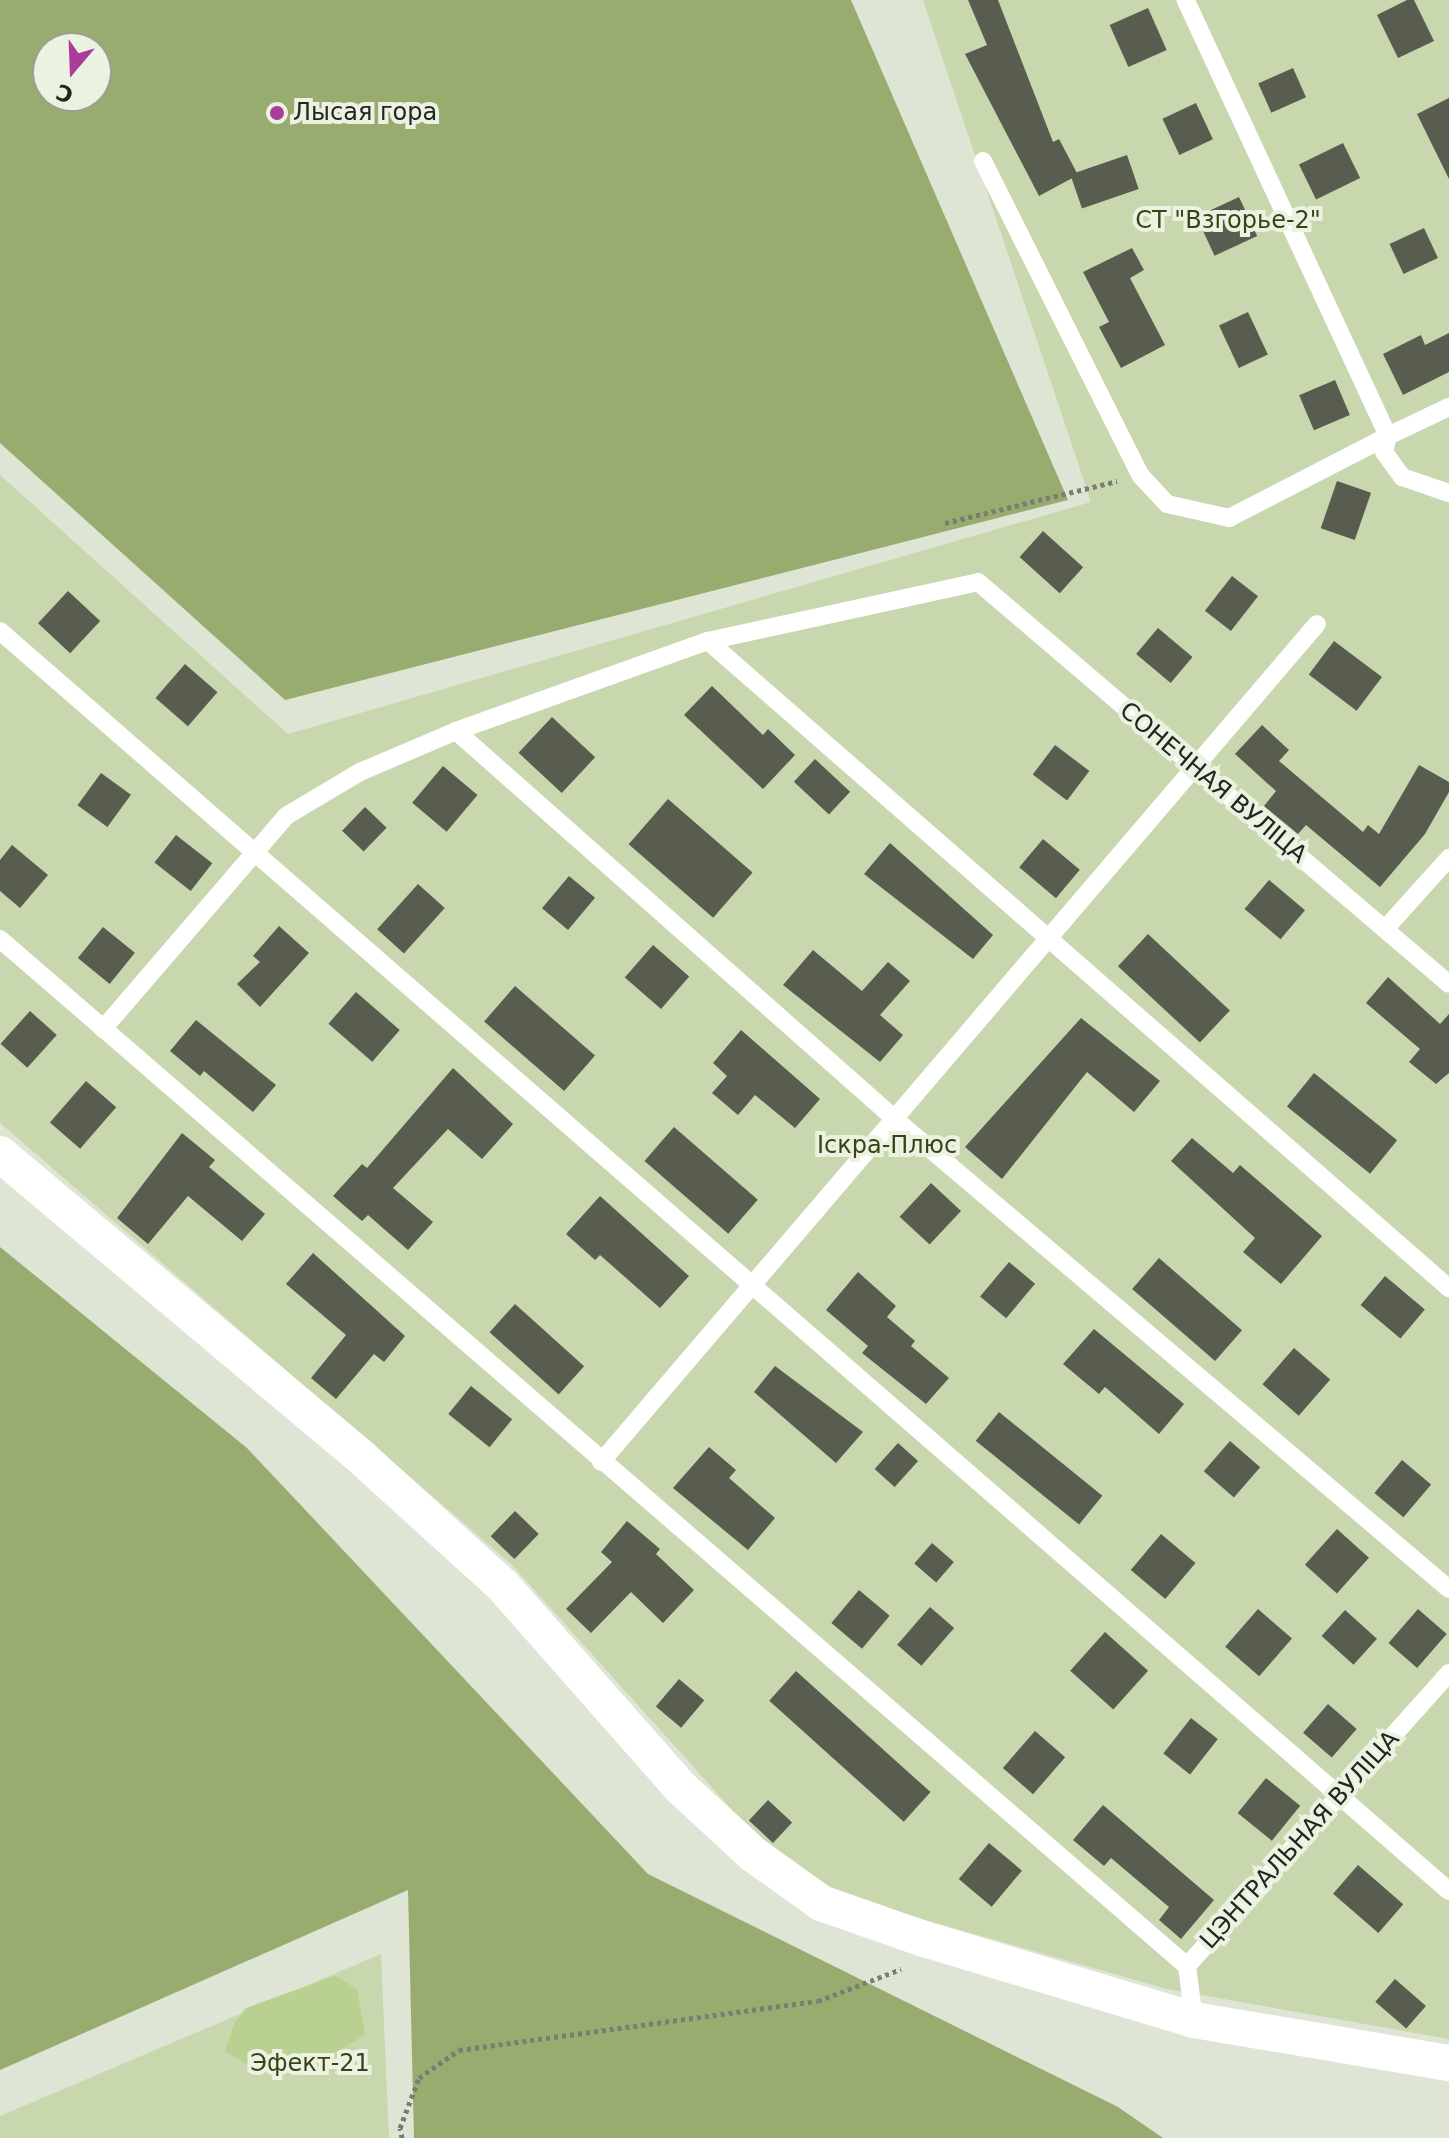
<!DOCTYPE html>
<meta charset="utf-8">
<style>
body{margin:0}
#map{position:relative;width:1449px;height:2138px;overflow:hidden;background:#dfe5d4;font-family:"DejaVu Sans",sans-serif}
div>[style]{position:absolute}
.green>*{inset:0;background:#c8d7ae}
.forest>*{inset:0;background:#97ac6e}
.water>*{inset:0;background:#bad090}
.building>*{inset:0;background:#585d4f;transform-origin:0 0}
.path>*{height:5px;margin-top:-2.5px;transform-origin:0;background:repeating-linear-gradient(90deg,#797d72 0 4px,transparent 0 8px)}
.lane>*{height:18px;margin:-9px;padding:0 9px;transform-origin:9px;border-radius:9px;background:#fff}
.street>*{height:36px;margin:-18px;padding:0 18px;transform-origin:18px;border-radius:18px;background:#fff}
.dots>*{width:22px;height:22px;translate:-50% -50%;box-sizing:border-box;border:4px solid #ecf2e1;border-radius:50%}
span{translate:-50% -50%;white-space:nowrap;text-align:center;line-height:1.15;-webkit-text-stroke:8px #ecf2e1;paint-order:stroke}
.poi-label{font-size:24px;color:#23251f}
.left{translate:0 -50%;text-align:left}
.park-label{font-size:24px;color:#374516}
.street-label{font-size:24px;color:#23251f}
.north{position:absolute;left:32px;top:32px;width:80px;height:80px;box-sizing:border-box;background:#ecf2e1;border:2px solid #9ca093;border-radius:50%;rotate:199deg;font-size:22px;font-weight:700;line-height:32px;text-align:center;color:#23251f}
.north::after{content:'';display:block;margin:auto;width:28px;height:36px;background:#aa3d9c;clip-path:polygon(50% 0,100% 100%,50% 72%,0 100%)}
</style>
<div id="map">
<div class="green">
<i style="clip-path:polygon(923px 0,1449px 0,1449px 2039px,1167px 1989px,841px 1896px,796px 1870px,734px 1812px,511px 1564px,0 1123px,0 475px,288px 734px,1091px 502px)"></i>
<i style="clip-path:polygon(381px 1954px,389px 2138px,0 2138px,0 2116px)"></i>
</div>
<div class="forest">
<i style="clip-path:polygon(evenodd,0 0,851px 0,1068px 500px,285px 700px,0 443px,0 0,96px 48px,96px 96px,48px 96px,48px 48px,96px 48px)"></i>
<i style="clip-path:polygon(0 1247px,247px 1448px,648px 1874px,1118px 2107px,1163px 2138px,414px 2138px,408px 1890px,0 2070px)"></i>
</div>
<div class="water">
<i style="clip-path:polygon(335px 1976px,357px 1989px,365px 2035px,336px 2052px,279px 2060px,256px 2070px,225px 2051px,235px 2022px,246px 2008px)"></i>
</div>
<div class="building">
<i style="clip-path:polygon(968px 0,998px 0,1053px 142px,1059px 139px,1078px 175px,1039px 196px,965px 54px,987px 45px)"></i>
<i style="clip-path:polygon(1407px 0,1414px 0,1434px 41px,1398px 58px,1377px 15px)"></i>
<i style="left:1148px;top:8px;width:46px;height:42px;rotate:66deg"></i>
<i style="left:1293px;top:68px;width:32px;height:38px;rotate:66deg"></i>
<i style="clip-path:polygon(1449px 98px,1449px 179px,1417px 114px)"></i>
<i style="left:1196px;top:103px;width:40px;height:37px;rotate:65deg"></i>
<i style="left:1343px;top:143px;width:39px;height:49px;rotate:64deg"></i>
<i style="left:1127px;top:155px;width:36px;height:60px;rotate:71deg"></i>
<i style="left:1239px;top:197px;width:43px;height:47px;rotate:65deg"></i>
<i style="left:1424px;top:228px;width:33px;height:38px;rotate:65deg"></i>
<i style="clip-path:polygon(1132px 248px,1144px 270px,1130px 278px,1165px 345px,1121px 368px,1099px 327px,1109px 322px,1083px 272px)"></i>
<i style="left:1248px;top:312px;width:47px;height:32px;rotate:65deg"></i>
<i style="clip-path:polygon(1449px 333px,1449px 372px,1403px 395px,1383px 354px,1421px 335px,1425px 345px)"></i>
<i style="left:1335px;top:380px;width:38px;height:39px;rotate:67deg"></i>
<i style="left:1337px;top:481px;width:36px;height:50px;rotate:19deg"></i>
<i style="left:1043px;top:531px;width:54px;height:35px;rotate:42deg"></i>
<i style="left:1232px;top:576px;width:33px;height:44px;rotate:38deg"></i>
<i style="left:68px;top:591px;width:44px;height:44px;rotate:43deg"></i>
<i style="left:1158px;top:628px;width:45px;height:34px;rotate:40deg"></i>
<i style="left:1334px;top:641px;width:60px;height:42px;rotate:37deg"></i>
<i style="left:185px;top:664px;width:43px;height:45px;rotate:41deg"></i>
<i style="clip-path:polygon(712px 686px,763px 735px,768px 729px,795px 755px,763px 789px,684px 715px)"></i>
<i style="left:552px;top:717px;width:59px;height:49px;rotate:43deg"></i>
<i style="clip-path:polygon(1262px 725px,1289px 750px,1279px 761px,1363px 832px,1368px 825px,1379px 834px,1419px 765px,1449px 782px,1449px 792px,1425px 834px,1380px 887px,1306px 825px,1298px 834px,1264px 806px,1276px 791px,1235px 754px)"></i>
<i style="left:1055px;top:745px;width:43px;height:37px;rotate:37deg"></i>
<i style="left:815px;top:759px;width:48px;height:31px;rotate:43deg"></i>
<i style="left:443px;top:766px;width:45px;height:48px;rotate:40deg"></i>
<i style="left:101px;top:773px;width:37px;height:40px;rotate:36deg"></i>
<i style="left:668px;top:799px;width:112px;height:60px;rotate:41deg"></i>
<i style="left:365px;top:807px;width:30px;height:33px;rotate:44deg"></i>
<i style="left:176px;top:835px;width:46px;height:35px;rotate:38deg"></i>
<i style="left:1043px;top:839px;width:48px;height:37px;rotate:40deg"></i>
<i style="clip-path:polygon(890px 843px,993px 935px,973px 959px,864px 874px)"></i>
<i style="clip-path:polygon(12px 845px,48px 875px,20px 908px,0 891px,0 860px)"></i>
<i style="left:569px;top:876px;width:34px;height:42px;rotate:40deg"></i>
<i style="left:1269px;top:880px;width:47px;height:38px;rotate:40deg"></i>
<i style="left:418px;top:884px;width:36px;height:61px;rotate:42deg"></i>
<i style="clip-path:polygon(279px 926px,309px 953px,260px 1007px,237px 984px,260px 962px,253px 956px)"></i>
<i style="left:103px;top:927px;width:41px;height:40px;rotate:39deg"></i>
<i style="left:1148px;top:934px;width:112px;height:44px;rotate:43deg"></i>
<i style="left:653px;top:945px;width:48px;height:43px;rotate:41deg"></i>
<i style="clip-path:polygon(813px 950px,862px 991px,888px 962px,910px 981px,880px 1015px,903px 1035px,880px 1062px,783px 985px)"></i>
<i style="clip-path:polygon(1388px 977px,1440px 1024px,1449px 1014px,1449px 1073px,1436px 1084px,1409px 1062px,1420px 1049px,1366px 1003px)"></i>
<i style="left:515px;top:986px;width:106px;height:47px;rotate:41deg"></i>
<i style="left:356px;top:992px;width:58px;height:42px;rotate:41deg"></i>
<i style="left:30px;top:1011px;width:36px;height:44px;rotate:42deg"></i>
<i style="clip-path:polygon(1081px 1018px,1160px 1081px,1134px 1112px,1087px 1072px,1002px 1179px,965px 1147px)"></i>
<i style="clip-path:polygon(196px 1020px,276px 1085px,253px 1112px,204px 1071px,200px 1076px,170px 1051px)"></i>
<i style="clip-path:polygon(741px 1030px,820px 1099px,795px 1128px,755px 1095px,738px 1115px,712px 1093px,727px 1076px,713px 1063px)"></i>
<i style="clip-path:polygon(453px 1068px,513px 1124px,482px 1159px,448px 1129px,393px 1188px,433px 1222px,408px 1250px,368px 1215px,362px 1221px,333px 1196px,362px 1164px,367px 1168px)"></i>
<i style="left:1314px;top:1073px;width:107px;height:43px;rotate:39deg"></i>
<i style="left:86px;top:1081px;width:40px;height:55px;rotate:41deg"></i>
<i style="left:674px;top:1127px;width:111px;height:45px;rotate:41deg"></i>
<i style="clip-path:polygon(182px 1133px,215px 1160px,209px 1167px,265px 1214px,242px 1241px,188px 1196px,148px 1244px,117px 1218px)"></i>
<i style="clip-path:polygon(1192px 1138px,1233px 1173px,1240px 1165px,1322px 1236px,1281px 1284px,1243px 1252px,1255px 1238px,1171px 1161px)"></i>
<i style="left:931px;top:1183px;width:41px;height:46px;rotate:43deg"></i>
<i style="clip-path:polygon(600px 1196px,689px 1276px,660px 1308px,600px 1255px,595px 1260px,566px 1234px)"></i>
<i style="clip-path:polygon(313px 1253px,405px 1336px,384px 1362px,374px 1354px,336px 1399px,311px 1378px,346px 1335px,286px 1284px)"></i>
<i style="left:1159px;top:1258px;width:110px;height:41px;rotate:41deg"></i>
<i style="left:1009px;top:1262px;width:34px;height:45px;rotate:40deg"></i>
<i style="clip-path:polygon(858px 1272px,896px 1306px,887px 1317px,915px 1341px,911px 1346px,949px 1378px,926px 1404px,862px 1353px,868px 1346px,826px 1310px)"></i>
<i style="left:1385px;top:1276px;width:52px;height:38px;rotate:40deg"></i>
<i style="left:515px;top:1304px;width:93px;height:38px;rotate:42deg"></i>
<i style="clip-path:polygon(1094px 1329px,1184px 1404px,1159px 1434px,1105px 1387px,1099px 1394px,1063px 1364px)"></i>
<i style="left:1294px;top:1348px;width:48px;height:48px;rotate:41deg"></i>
<i style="clip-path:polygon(775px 1366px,863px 1432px,836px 1463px,754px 1392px)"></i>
<i style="left:471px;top:1386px;width:53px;height:36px;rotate:39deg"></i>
<i style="left:999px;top:1412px;width:133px;height:37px;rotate:39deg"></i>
<i style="left:1230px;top:1441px;width:40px;height:40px;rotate:41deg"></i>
<i style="left:898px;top:1443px;width:27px;height:35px;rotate:42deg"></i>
<i style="clip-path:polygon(709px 1447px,736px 1470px,729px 1478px,775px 1518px,748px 1550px,673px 1488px)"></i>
<i style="left:1402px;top:1460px;width:38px;height:43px;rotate:40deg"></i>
<i style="left:515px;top:1511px;width:33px;height:35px;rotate:44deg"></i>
<i style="clip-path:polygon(627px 1521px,660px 1549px,656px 1554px,694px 1590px,663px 1623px,631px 1592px,591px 1633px,566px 1609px,612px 1562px,601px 1552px)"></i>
<i style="left:1337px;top:1529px;width:43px;height:48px;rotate:42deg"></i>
<i style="left:1161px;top:1534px;width:45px;height:47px;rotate:40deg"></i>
<i style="left:932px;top:1543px;width:29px;height:27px;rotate:41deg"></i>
<i style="left:859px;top:1590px;width:40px;height:43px;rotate:40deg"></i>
<i style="left:930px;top:1607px;width:32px;height:50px;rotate:41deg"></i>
<i style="left:1258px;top:1609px;width:45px;height:50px;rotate:41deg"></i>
<i style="left:1418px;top:1609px;width:38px;height:45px;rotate:41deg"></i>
<i style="left:1345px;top:1610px;width:43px;height:35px;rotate:42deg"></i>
<i style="left:1105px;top:1632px;width:58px;height:52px;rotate:42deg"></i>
<i style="left:796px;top:1671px;width:181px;height:40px;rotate:42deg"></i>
<i style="left:679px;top:1679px;width:33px;height:36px;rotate:40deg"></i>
<i style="left:1328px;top:1704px;width:38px;height:38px;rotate:41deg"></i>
<i style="left:1191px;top:1718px;width:34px;height:45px;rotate:38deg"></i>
<i style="left:1035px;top:1731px;width:40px;height:49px;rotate:41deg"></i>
<i style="left:1266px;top:1778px;width:44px;height:45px;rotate:39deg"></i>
<i style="left:768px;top:1800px;width:33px;height:28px;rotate:43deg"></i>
<i style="clip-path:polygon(1103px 1805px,1214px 1900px,1181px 1939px,1159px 1920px,1169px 1907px,1111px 1858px,1104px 1866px,1073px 1840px)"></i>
<i style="left:989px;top:1843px;width:43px;height:47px;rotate:40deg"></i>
<i style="left:1358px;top:1865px;width:60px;height:38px;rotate:41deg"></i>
<i style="left:1395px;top:1979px;width:41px;height:30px;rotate:41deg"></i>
</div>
<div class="path">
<i style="left:945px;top:523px;width:177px;rotate:-13.7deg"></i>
<i style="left:402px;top:2138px;width:10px;rotate:-101deg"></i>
<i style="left:400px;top:2128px;width:53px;rotate:-69.2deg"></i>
<i style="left:419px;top:2078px;width:49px;rotate:-35deg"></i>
<i style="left:459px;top:2050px;width:362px;rotate:-7.8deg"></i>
<i style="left:818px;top:2001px;width:89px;rotate:-21.1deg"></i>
</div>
<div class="lane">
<i style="left:983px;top:161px;width:352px;rotate:63.4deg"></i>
<i style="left:1141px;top:476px;width:38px;rotate:47deg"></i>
<i style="left:1167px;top:504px;width:64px;rotate:12.7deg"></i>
<i style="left:1229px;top:518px;width:179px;rotate:-27.3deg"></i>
<i style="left:1388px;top:436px;width:481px;rotate:-114.9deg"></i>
<i style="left:1449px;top:407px;width:68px;rotate:154.6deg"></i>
<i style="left:1388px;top:436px;width:16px;rotate:104deg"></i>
<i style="left:1384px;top:452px;width:31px;rotate:54deg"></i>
<i style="left:1402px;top:477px;width:50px;rotate:18.8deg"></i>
<i style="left:0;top:631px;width:1920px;rotate:41.01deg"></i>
<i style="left:708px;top:641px;width:984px;rotate:41.13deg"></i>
<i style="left:456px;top:731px;width:587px;rotate:41.48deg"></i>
<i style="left:896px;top:1120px;width:725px;rotate:40.3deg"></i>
<i style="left:1385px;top:929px;width:96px;rotate:-48deg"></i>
<i style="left:0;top:939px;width:1570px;rotate:40.87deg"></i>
<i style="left:103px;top:1029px;width:281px;rotate:-49.3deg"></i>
<i style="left:286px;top:816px;width:86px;rotate:-30.7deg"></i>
<i style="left:360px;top:772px;width:104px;rotate:-23.1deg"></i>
<i style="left:456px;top:731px;width:268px;rotate:-19.7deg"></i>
<i style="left:708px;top:641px;width:276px;rotate:-12.3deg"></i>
<i style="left:978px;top:582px;width:619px;rotate:40.48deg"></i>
<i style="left:601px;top:1462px;width:1102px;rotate:-49.49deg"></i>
<i style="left:1194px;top:2020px;width:54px;rotate:-97.4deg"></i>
<i style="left:1187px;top:1966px;width:393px;rotate:-48.2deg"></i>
</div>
<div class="street">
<i style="left:0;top:1154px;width:473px;rotate:40deg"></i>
<i style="left:362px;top:1458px;width:190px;rotate:42.2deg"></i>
<i style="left:503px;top:1586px;width:268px;rotate:48.6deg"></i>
<i style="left:680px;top:1787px;width:100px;rotate:42.6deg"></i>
<i style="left:754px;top:1855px;width:82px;rotate:35.6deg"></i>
<i style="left:821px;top:1903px;width:106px;rotate:19.3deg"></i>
<i style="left:921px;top:1938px;width:285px;rotate:16.7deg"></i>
<i style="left:1194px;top:2020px;width:259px;rotate:9.6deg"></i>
</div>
<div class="dots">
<i style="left:277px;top:113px;background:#aa3d9c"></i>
</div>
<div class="poi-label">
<span class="left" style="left:293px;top:113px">Лысая гора</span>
</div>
<div class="park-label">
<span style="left:1228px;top:221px">СТ "Взгорье-2"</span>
<span style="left:887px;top:1146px">Іскра-Плюс</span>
<span style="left:310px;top:2064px">Эфект-21</span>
</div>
<div class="street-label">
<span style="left:1213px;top:783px;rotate:40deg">СОНЕЧНАЯ ВУЛІЦА</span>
<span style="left:1300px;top:1840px;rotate:-48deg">ЦЭНТРАЛЬНАЯ ВУЛІЦА</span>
</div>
<div class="north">С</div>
</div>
